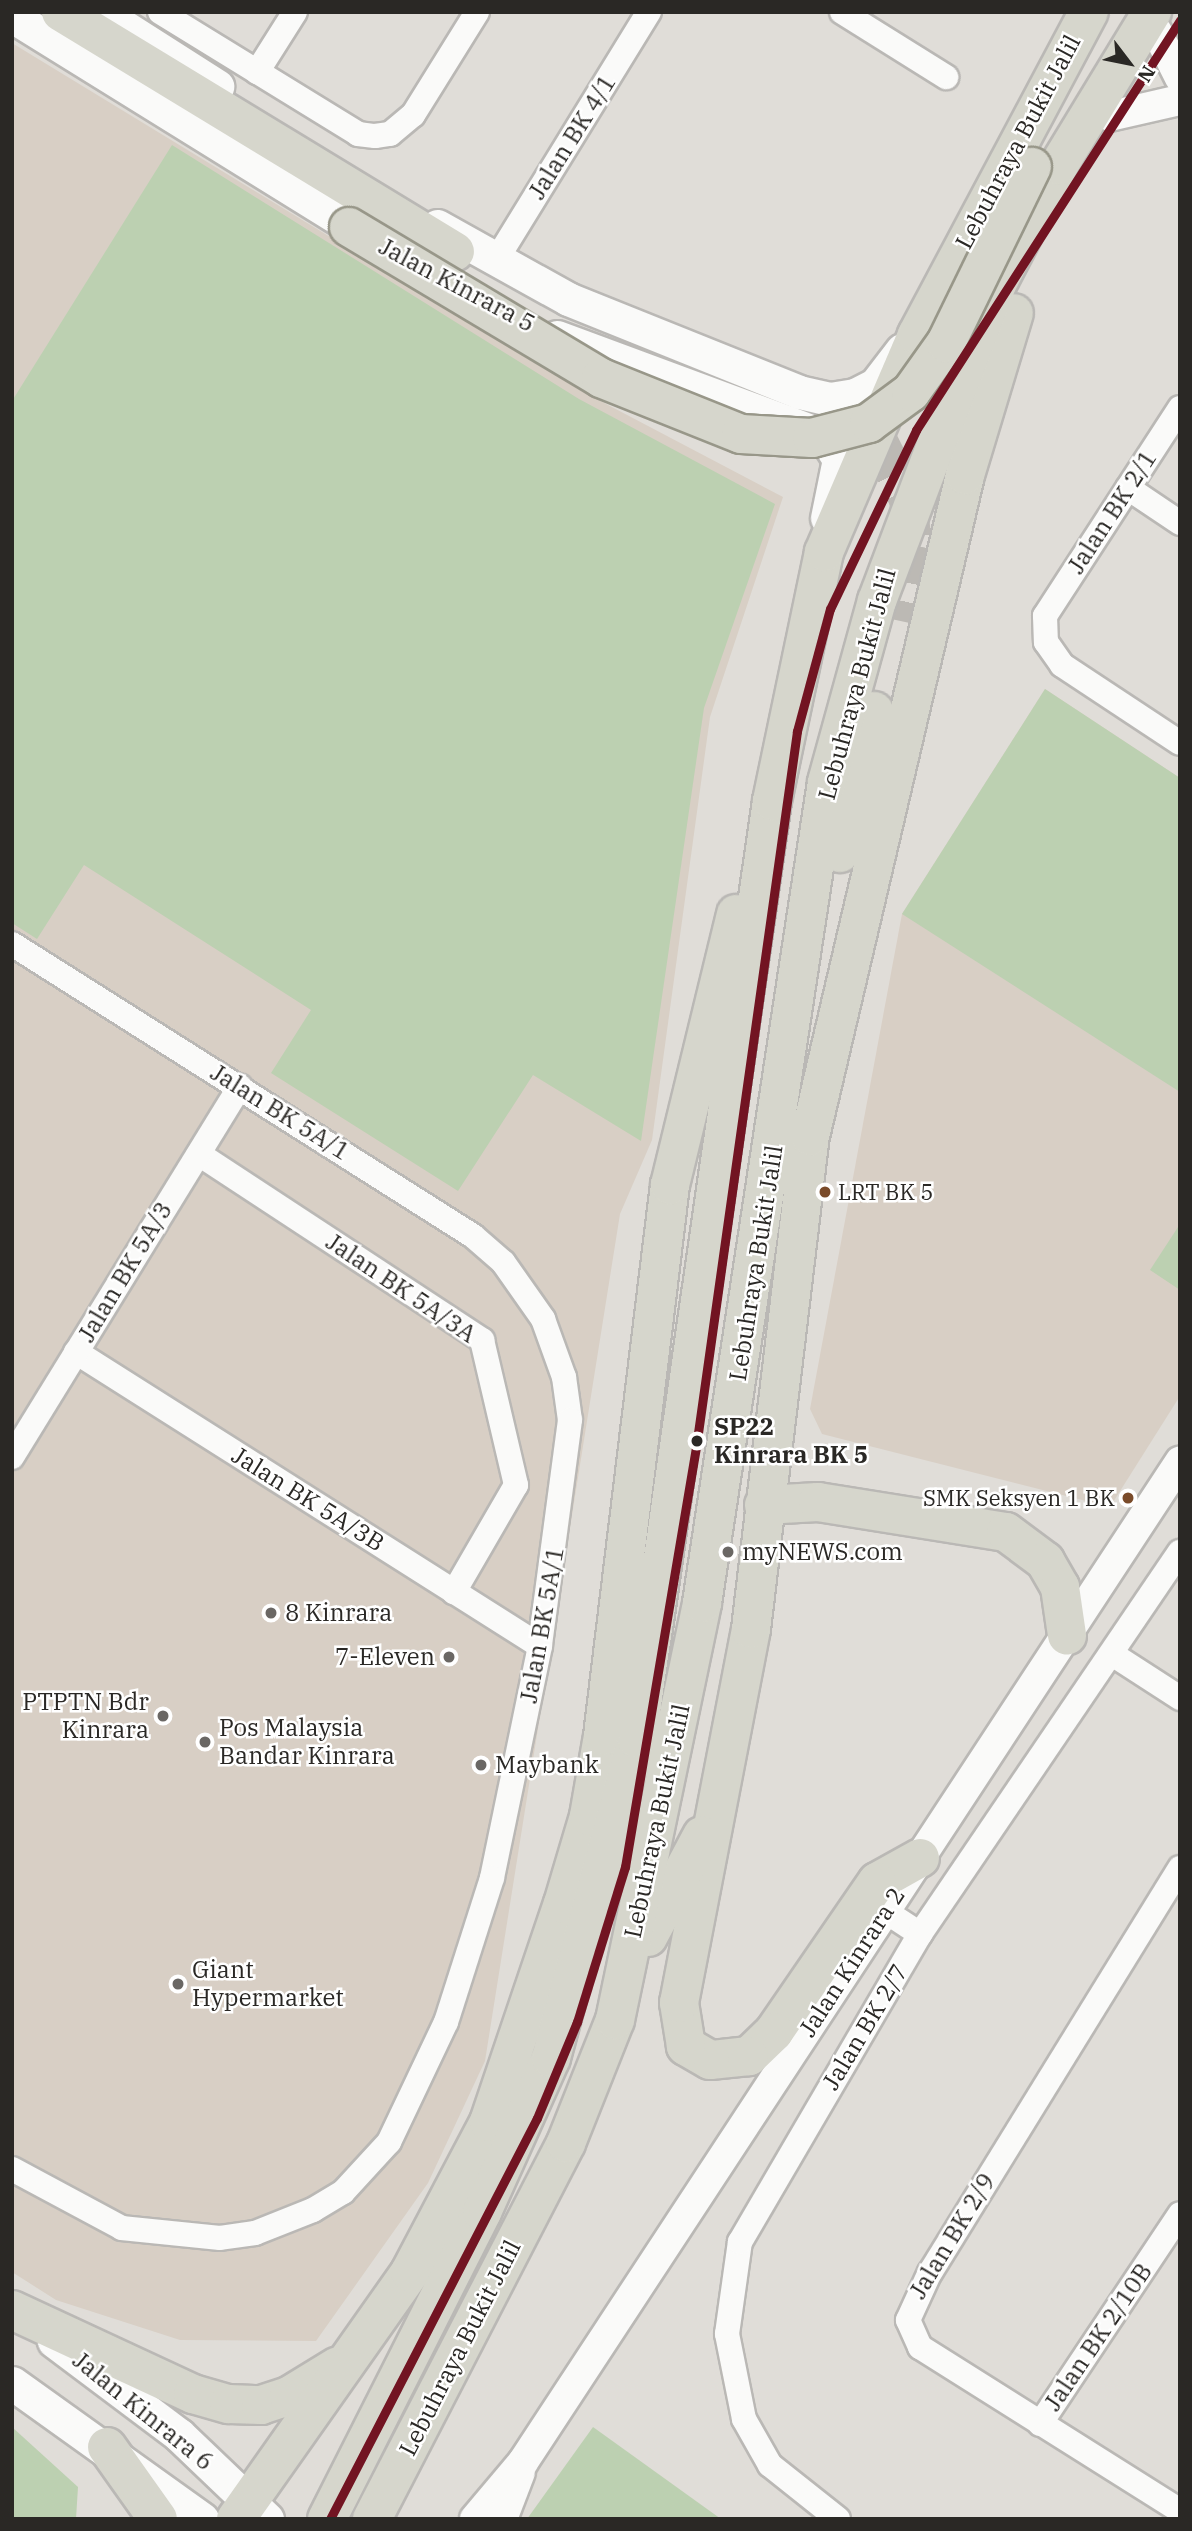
<!DOCTYPE html>
<style>
body{margin:0}
#map{position:relative;width:1192px;height:2531px;overflow:hidden;background:#e0ddd8;font-family:"IBM Plex Serif",serif}
div>[style]{position:absolute}
.built>*{inset:0;background:#d8cfc5}
.green>*{inset:0;background:#bcd0b1}
.trunk-tunnel>*{height:38px;margin-top:-19px;transform-origin:0;background:repeating-linear-gradient(90deg,#bcb9b4 0 38px,transparent 0 57px)}
.roads{filter:drop-shadow(2px 0 #bab8b5) drop-shadow(-2px 0 #bab8b5) drop-shadow(0 2px #bab8b5) drop-shadow(0 -2px #bab8b5)}
.minor>*{height:24px;margin:-12px;padding:0 12px;transform-origin:12px;border-radius:12px;background:#fafaf9}
.tertiary>*{height:30px;margin:-15px;padding:0 15px;transform-origin:15px;border-radius:15px;background:#fafaf9}
.secondary>*{height:33px;margin:-16.5px;padding:0 16.5px;transform-origin:16.5px;border-radius:16.5px;background:#fafaf9}
.trunk>*{height:38px;margin:-19px;padding:0 19px;transform-origin:19px;border-radius:19px;background:#d6d6cc}
.bridges{filter:drop-shadow(2px 0 #989789) drop-shadow(-2px 0 #989789) drop-shadow(0 2px #989789) drop-shadow(0 -2px #989789)}
.trunk-bridge>*{height:38px;margin:-19px;padding:0 19px;transform-origin:19px;border-radius:19px;background:#d6d6cc}
.rail-1>*{height:9px;margin:-4.5px;padding:0 4.5px;transform-origin:4.5px;border-radius:4.5px;background:#721422}
.dots>*{width:19px;height:19px;translate:-50% -50%;box-sizing:border-box;border:4px solid #fff;border-radius:50%}
span{translate:-50% -50%;white-space:nowrap;text-align:center;line-height:1.15;-webkit-text-stroke:5px #fff;paint-order:stroke}
.bus-label{font-size:22px;color:#2a2825}
.left{translate:0 -50%;text-align:left}
.right{translate:-100% -50%;text-align:right}
.street-label{font-size:24px;color:#2a2825}
.stop-label{font-size:24px;color:#2a2825;font-weight:700}
.poi-label{font-size:24px;color:#2a2825}
.frame{position:absolute;inset:0;border:14px solid #2a2825;pointer-events:none}
.north{position:absolute;left:1094px;top:28px;width:70px;height:70px;-webkit-text-stroke:5px #fff;paint-order:stroke;rotate:122deg;font-size:19px;font-weight:700;line-height:28px;text-align:center;color:#2a2825}
.north::after{content:'';display:block;margin:auto;width:24px;height:32px;background:#2a2825;clip-path:polygon(50% 0,100% 100%,50% 72%,0 100%)}
</style>
<div id="map">
<div class="built">
<i style="clip-path:polygon(12px 43px,591px 396px,783px 497px,710px 717px,652px 1140px,620px 1214px,485px 2061px,428px 2183px,316px 2341px,180px 2340px,56px 2300px,12px 2272px)"></i>
<i style="clip-path:polygon(1045px 689px,1180px 778px,1180px 1396px,1110px 1507px,822px 1434px,810px 1409px,902px 914px)"></i>
</div>
<div class="green">
<i style="clip-path:polygon(172px 145px,579px 399px,775px 504px,704px 708px,641px 1141px,533px 1075px,458px 1191px,271px 1073px,311px 1010px,84px 865px,37px 939px,12px 923px,12px 401px)"></i>
<i style="clip-path:polygon(1045px 689px,1180px 778px,1180px 1092px,902px 914px)"></i>
<i style="clip-path:polygon(1180px 1224px,1180px 1290px,1150px 1270px)"></i>
<i style="clip-path:polygon(12px 2427px,78px 2487px,76px 2519px,12px 2519px)"></i>
<i style="clip-path:polygon(593px 2427px,721px 2519px,527px 2519px)"></i>
</div>
<div class="trunk-tunnel">
<i style="left:848px;top:422px;width:35px;rotate:31deg"></i>
<i style="left:878px;top:440px;width:66px;rotate:63deg"></i>
<i style="left:908px;top:499px;width:46px;rotate:83.8deg"></i>
<i style="left:913px;top:545px;width:77px;rotate:102deg"></i>
</div>
<div class="roads">
<div class="minor">
<i style="left:160px;top:12px;width:233px;rotate:31.6deg"></i>
<i style="left:358px;top:134px;width:17px;rotate:7deg"></i>
<i style="left:375px;top:136px;width:15px;rotate:-8deg"></i>
<i style="left:390px;top:134px;width:30px;rotate:-40deg"></i>
<i style="left:413px;top:115px;width:121px;rotate:-58.1deg"></i>
<i style="left:842px;top:12px;width:123px;rotate:32deg"></i>
<i style="left:257px;top:72px;width:71px;rotate:-57.7deg"></i>
<i style="left:495px;top:262px;width:294px;rotate:-58.4deg"></i>
<i style="left:1180px;top:408px;width:248px;rotate:123deg"></i>
<i style="left:1045px;top:616px;width:26px;rotate:88deg"></i>
<i style="left:1046px;top:642px;width:28px;rotate:55deg"></i>
<i style="left:1062px;top:665px;width:141px;rotate:33.5deg"></i>
<i style="left:1128px;top:488px;width:63px;rotate:33.9deg"></i>
<i style="left:12px;top:944px;width:546px;rotate:32.35deg"></i>
<i style="left:473px;top:1236px;width:40px;rotate:41deg"></i>
<i style="left:503px;top:1262px;width:70px;rotate:54.9deg"></i>
<i style="left:543px;top:1319px;width:62px;rotate:70.1deg"></i>
<i style="left:564px;top:1377px;width:43px;rotate:82.1deg"></i>
<i style="left:570px;top:1420px;width:228px;rotate:97.6deg"></i>
<i style="left:540px;top:1646px;width:237px;rotate:101.7deg"></i>
<i style="left:492px;top:1878px;width:151px;rotate:107.7deg"></i>
<i style="left:446px;top:2022px;width:133px;rotate:115.4deg"></i>
<i style="left:389px;top:2142px;width:68px;rotate:132.6deg"></i>
<i style="left:343px;top:2192px;width:35px;rotate:149deg"></i>
<i style="left:313px;top:2210px;width:62px;rotate:158.4deg"></i>
<i style="left:255px;top:2233px;width:35px;rotate:172deg"></i>
<i style="left:220px;top:2238px;width:99px;rotate:-174.2deg"></i>
<i style="left:122px;top:2228px;width:125px;rotate:-151.8deg"></i>
<i style="left:199px;top:1154px;width:339px;rotate:33.3deg"></i>
<i style="left:482px;top:1340px;width:149px;rotate:76.8deg"></i>
<i style="left:516px;top:1485px;width:124px;rotate:120.1deg"></i>
<i style="left:76px;top:1352px;width:549px;rotate:32.36deg"></i>
<i style="left:12px;top:1457px;width:435px;rotate:-58.4deg"></i>
<i style="left:1112px;top:1654px;width:81px;rotate:32.9deg"></i>
<i style="left:1180px;top:1868px;width:475px;rotate:121.7deg"></i>
<i style="left:930px;top:2272px;width:53px;rotate:114.6deg"></i>
<i style="left:908px;top:2320px;width:30px;rotate:66deg"></i>
<i style="left:920px;top:2347px;width:307px;rotate:32.2deg"></i>
<i style="left:885px;top:1911px;width:42px;rotate:33.3deg"></i>
<i style="left:1040px;top:2424px;width:252px;rotate:-56.3deg"></i>
<i style="left:838px;top:2519px;width:87px;rotate:-141.5deg"></i>
<i style="left:770px;top:2465px;width:53px;rotate:-119.5deg"></i>
<i style="left:744px;top:2419px;width:87px;rotate:-101.3deg"></i>
<i style="left:727px;top:2334px;width:93px;rotate:-82deg"></i>
<i style="left:740px;top:2242px;width:357px;rotate:-59.7deg"></i>
<i style="left:920px;top:1934px;width:462px;rotate:-55.8deg"></i>
</div>
<div class="tertiary">
<i style="left:1157px;top:32px;width:51px;rotate:63.4deg"></i>
<i style="left:1110px;top:116px;width:72px;rotate:-12.9deg"></i>
<i style="left:475px;top:2519px;width:75px;rotate:-49.9deg"></i>
<i style="left:523px;top:2462px;width:1197px;rotate:-56.7deg"></i>
<i style="left:502px;top:2519px;width:50px;rotate:-69deg"></i>
</div>
<div class="secondary">
<i style="left:101px;top:12px;width:138px;rotate:32.5deg"></i>
<i style="left:12px;top:16px;width:421px;rotate:31.8deg"></i>
<i style="left:437px;top:226px;width:150px;rotate:29.1deg"></i>
<i style="left:568px;top:299px;width:249px;rotate:21.9deg"></i>
<i style="left:799px;top:392px;width:32px;rotate:13deg"></i>
<i style="left:830px;top:399px;width:25px;rotate:-9deg"></i>
<i style="left:855px;top:395px;width:22px;rotate:-27deg"></i>
<i style="left:875px;top:385px;width:44px;rotate:-52.4deg"></i>
<i style="left:557px;top:337px;width:285px;rotate:20.3deg"></i>
<i style="left:824px;top:436px;width:27px;rotate:57deg"></i>
<i style="left:839px;top:459px;width:60px;rotate:101.5deg"></i>
<i style="left:54px;top:2341px;width:156px;rotate:36.9deg"></i>
<i style="left:179px;top:2435px;width:122px;rotate:43.7deg"></i>
<i style="left:12px;top:2383px;width:234px;rotate:35.6deg"></i>
</div>
<div class="trunk">
<i style="left:61px;top:12px;width:461px;rotate:31.3deg"></i>
<i style="left:840px;top:853px;width:146px;rotate:-76.5deg"></i>
<i style="left:764px;top:1505px;width:54px;rotate:-3.2deg"></i>
<i style="left:818px;top:1502px;width:190px;rotate:9.1deg"></i>
<i style="left:1006px;top:1532px;width:49px;rotate:36.6deg"></i>
<i style="left:1045px;top:1561px;width:30px;rotate:60deg"></i>
<i style="left:1060px;top:1587px;width:49px;rotate:81.7deg"></i>
<i style="left:920px;top:1858px;width:49px;rotate:150.8deg"></i>
<i style="left:877px;top:1882px;width:182px;rotate:124.5deg"></i>
<i style="left:774px;top:2032px;width:35px;rotate:136deg"></i>
<i style="left:749px;top:2056px;width:39px;rotate:174deg"></i>
<i style="left:710px;top:2060px;width:28px;rotate:-150deg"></i>
<i style="left:686px;top:2046px;width:44px;rotate:-99.2deg"></i>
<i style="left:679px;top:2003px;width:381px;rotate:-79.1deg"></i>
<i style="left:751px;top:1629px;width:497px;rotate:-83.2deg"></i>
<i style="left:810px;top:1136px;width:679px;rotate:-76.8deg"></i>
<i style="left:965px;top:475px;width:169px;rotate:-73.2deg"></i>
<i style="left:648px;top:1937px;width:115px;rotate:-61.9deg"></i>
<i style="left:12px;top:2310px;width:200px;rotate:24.9deg"></i>
<i style="left:193px;top:2394px;width:37px;rotate:16deg"></i>
<i style="left:229px;top:2404px;width:32px;rotate:2deg"></i>
<i style="left:261px;top:2405px;width:29px;rotate:-18deg"></i>
<i style="left:289px;top:2396px;width:57px;rotate:-31.5deg"></i>
<i style="left:107px;top:2447px;width:88px;rotate:54.7deg"></i>
<i style="left:236px;top:2519px;width:302px;rotate:-54.8deg"></i>
<i style="left:410px;top:2272px;width:170px;rotate:-62.2deg"></i>
<i style="left:489px;top:2122px;width:230px;rotate:-71.3deg"></i>
<i style="left:563px;top:1904px;width:92px;rotate:-73.5deg"></i>
<i style="left:589px;top:1816px;width:81px;rotate:-80.1deg"></i>
<i style="left:603px;top:1736px;width:555px;rotate:-83.07deg"></i>
<i style="left:670px;top:1185px;width:279px;rotate:-76.3deg"></i>
<i style="left:327px;top:2519px;width:344px;rotate:-63.2deg"></i>
<i style="left:482px;top:2212px;width:169px;rotate:-65.9deg"></i>
<i style="left:551px;top:2058px;width:330px;rotate:-74.9deg"></i>
<i style="left:637px;top:1739px;width:948px;rotate:-81.81deg"></i>
<i style="left:772px;top:801px;width:254px;rotate:-78.2deg"></i>
<i style="left:824px;top:552px;width:236px;rotate:-66.8deg"></i>
<i style="left:917px;top:335px;width:366px;rotate:-62deg"></i>
<i style="left:372px;top:2519px;width:423px;rotate:-62.7deg"></i>
<i style="left:566px;top:2143px;width:132px;rotate:-68.3deg"></i>
<i style="left:615px;top:2020px;width:426px;rotate:-78.2deg"></i>
<i style="left:702px;top:1603px;width:830px;rotate:-81.34deg"></i>
<i style="left:827px;top:782px;width:188px;rotate:-74.6deg"></i>
<i style="left:877px;top:601px;width:337px;rotate:-69.3deg"></i>
<i style="left:996px;top:286px;width:136px;rotate:-62.5deg"></i>
<i style="left:1059px;top:165px;width:179px;rotate:-58.7deg"></i>
</div>
</div>
<div class="bridges">
<div class="trunk-bridge">
<i style="left:349px;top:227px;width:294px;rotate:30.9deg"></i>
<i style="left:601px;top:378px;width:151px;rotate:21.8deg"></i>
<i style="left:741px;top:434px;width:71px;rotate:3.2deg"></i>
<i style="left:812px;top:438px;width:59px;rotate:-14.7deg"></i>
<i style="left:869px;top:423px;width:52px;rotate:-36.4deg"></i>
<i style="left:911px;top:392px;width:60px;rotate:-54.5deg"></i>
<i style="left:946px;top:343px;width:196px;rotate:-64deg"></i>
</div>
</div>
<div class="rail-1">
<i style="left:330px;top:2519px;width:451px;rotate:-62.7deg"></i>
<i style="left:537px;top:2118px;width:104px;rotate:-67.4deg"></i>
<i style="left:577px;top:2022px;width:162px;rotate:-72.8deg"></i>
<i style="left:625px;top:1867px;width:433px;rotate:-80.4deg"></i>
<i style="left:697px;top:1440px;width:716px;rotate:-81.97deg"></i>
<i style="left:797px;top:731px;width:126px;rotate:-74.9deg"></i>
<i style="left:830px;top:609px;width:199px;rotate:-64.3deg"></i>
<i style="left:916px;top:430px;width:488px;rotate:-57.2deg"></i>
</div>
<div class="dots">
<i style="left:825px;top:1192px;background:#7a4b2a"></i>
<i style="left:697px;top:1441px;background:#2a2825"></i>
<i style="left:1128px;top:1498px;background:#7a4b2a"></i>
<i style="left:728px;top:1552px;background:#6a6764"></i>
<i style="left:271px;top:1613px;background:#6a6764"></i>
<i style="left:449px;top:1657px;background:#6a6764"></i>
<i style="left:163px;top:1716px;background:#6a6764"></i>
<i style="left:205px;top:1742px;background:#6a6764"></i>
<i style="left:481px;top:1765px;background:#6a6764"></i>
<i style="left:178px;top:1984px;background:#6a6764"></i>
</div>
<div class="bus-label">
<span class="left" style="left:838px;top:1192px">LRT BK 5</span>
<span class="right" style="left:1115px;top:1498px">SMK Seksyen 1 BK</span>
</div>
<div class="street-label">
<span style="left:572px;top:137px;rotate:-58deg">Jalan BK 4/1</span>
<span style="left:1018px;top:142px;rotate:-62deg">Lebuhraya Bukit Jalil</span>
<span style="left:457px;top:285px;rotate:28deg">Jalan Kinrara 5</span>
<span style="left:1112px;top:512px;rotate:-57deg">Jalan BK 2/1</span>
<span style="left:857px;top:684px;rotate:-75deg">Lebuhraya Bukit Jalil</span>
<span style="left:280px;top:1112px;rotate:32deg">Jalan BK 5A/1</span>
<span style="left:756px;top:1263px;rotate:-81deg">Lebuhraya Bukit Jalil</span>
<span style="left:125px;top:1272px;rotate:-59deg">Jalan BK 5A/3</span>
<span style="left:401px;top:1288px;rotate:34deg">Jalan BK 5A/3A</span>
<span style="left:308px;top:1499px;rotate:32deg">Jalan BK 5A/3B</span>
<span style="left:542px;top:1625px;rotate:-80deg">Jalan BK 5A/1</span>
<span style="left:657px;top:1821px;rotate:-78deg">Lebuhraya Bukit Jalil</span>
<span style="left:852px;top:1962px;rotate:-57deg">Jalan Kinrara 2</span>
<span style="left:865px;top:2027px;rotate:-59deg">Jalan BK 2/7</span>
<span style="left:952px;top:2236px;rotate:-59deg">Jalan BK 2/9</span>
<span style="left:1098px;top:2337px;rotate:-56deg">Jalan BK 2/10B</span>
<span style="left:460px;top:2348px;rotate:-63deg">Lebuhraya Bukit Jalil</span>
<span style="left:143px;top:2411px;rotate:39deg">Jalan Kinrara 6</span>
</div>
<div class="stop-label">
<span class="left" style="left:714px;top:1441px">SP22<br>Kinrara BK 5</span>
</div>
<div class="poi-label">
<span class="left" style="left:742px;top:1552px">myNEWS.com</span>
<span class="left" style="left:285px;top:1613px">8 Kinrara</span>
<span class="right" style="left:435px;top:1657px">7-Eleven</span>
<span class="right" style="left:149px;top:1716px">PTPTN Bdr<br>Kinrara</span>
<span class="left" style="left:219px;top:1742px">Pos Malaysia<br>Bandar Kinrara</span>
<span class="left" style="left:495px;top:1765px">Maybank</span>
<span class="left" style="left:192px;top:1984px">Giant<br>Hypermarket</span>
</div>
<div class="frame"></div>
<div class="north">N</div>
</div>
